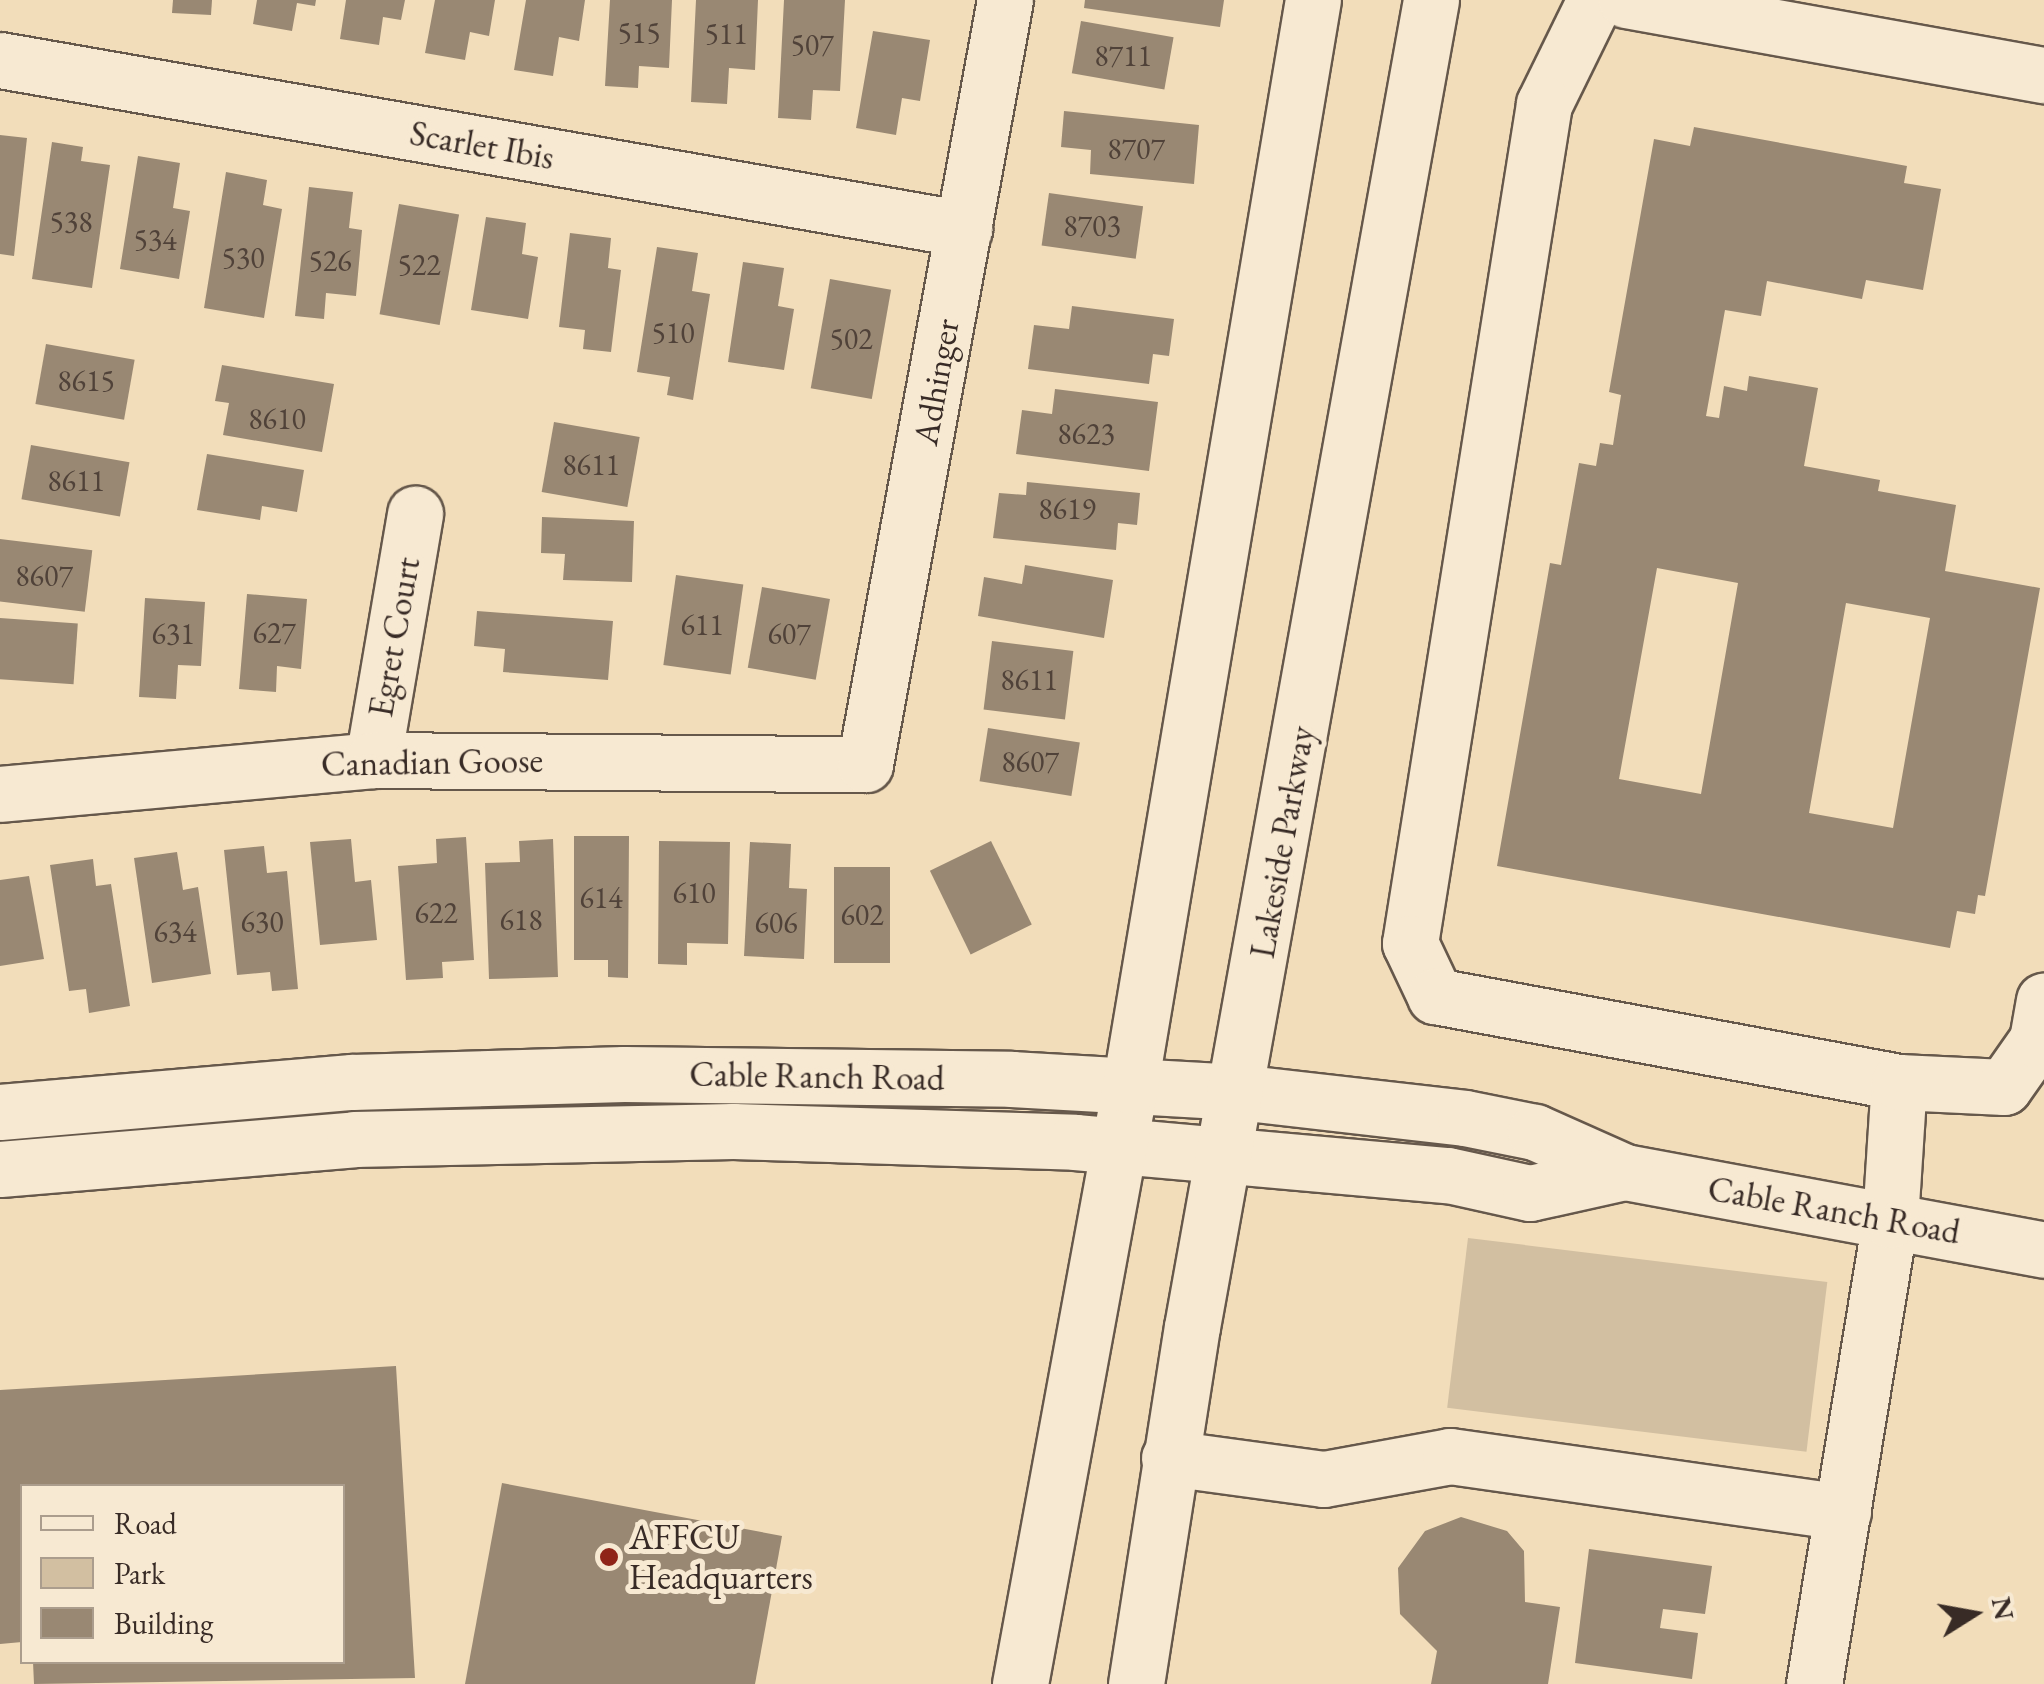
<!DOCTYPE html>
<style>
body{margin:0}
#map{position:relative;width:2044px;height:1684px;overflow:hidden;background:#f2ddba;font-family:"EB Garamond",serif}
div>[style]{position:absolute}
.green>*{inset:0;background:#d2bfa1;transform-origin:0 0}
.building>*{inset:0;background:#998873;transform-origin:0 0}
.roads{filter:drop-shadow(2px 0 #66584b) drop-shadow(-2px 0 #66584b) drop-shadow(0 2px #66584b) drop-shadow(0 -2px #66584b)}
.minor>*{height:55px;margin:-27.5px;padding:0 27.5px;transform-origin:27.5px;border-radius:27.5px;background:#f7e9d2}
.dots>*{width:28px;height:28px;translate:-50% -50%;box-sizing:border-box;border:5px solid #f7e9d2;border-radius:50%}
span{translate:-50% -50%;white-space:nowrap;text-align:center;line-height:1.15;-webkit-text-stroke:10px #f7e9d2;paint-order:stroke}
.number-label{font-size:30px;color:#504239}
.number-label span{-webkit-text-stroke-width:0}
.street-label{font-size:35px;color:#382b26}
.poi-label{font-size:35px;color:#382b26}
.left{translate:0 -50%;text-align:left}
.legend{position:absolute;left:20px;top:1484px;width:325px;height:180px;box-sizing:border-box;background:#f7e9d2;border:2px solid #ab9d8d;margin:0;padding:12px 18px;list-style:none;font-size:30px;color:#382b26}
.legend li{display:flex;align-items:center;gap:20px;height:50px}
.legend b{width:50px;border:2px solid #ab9d8d}
.north{position:absolute;left:1924px;top:1564px;width:100px;height:100px;-webkit-text-stroke:8px #f7e9d2;paint-order:stroke;rotate:79deg;font-size:28px;font-weight:700;line-height:40px;text-align:center;color:#382b26}
.north::after{content:'';display:block;margin:auto;width:35px;height:45px;background:#382b26;clip-path:polygon(50% 0,100% 100%,50% 72%,0 100%)}
</style>
<div id="map">
<div class="green">
<i style="left:1468px;top:1238px;width:362px;height:171px;rotate:7deg"></i>
</div>
<div class="building">
<i style="clip-path:polygon(173px 0,212px 0,211px 15px,172px 13px)"></i>
<i style="clip-path:polygon(257px 0,316px 0,315px 6px,297px 3px,292px 31px,253px 24px)"></i>
<i style="clip-path:polygon(346px 0,405px 0,401px 20px,383px 17px,379px 45px,340px 39px)"></i>
<i style="clip-path:polygon(435px 0,495px 0,489px 36px,470px 32px,465px 60px,425px 53px)"></i>
<i style="clip-path:polygon(526px 0,585px 0,579px 41px,559px 37px,553px 76px,514px 70px)"></i>
<i style="clip-path:polygon(610px 0,672px 0,669px 68px,639px 66px,638px 88px,605px 86px)"></i>
<i style="clip-path:polygon(696px 0,758px 0,755px 70px,729px 68px,727px 104px,691px 102px)"></i>
<i style="clip-path:polygon(784px 0,845px 0,840px 91px,813px 90px,811px 120px,778px 118px)"></i>
<i style="clip-path:polygon(1085px 0,1224px 0,1220px 27px,1084px 8px)"></i>
<i style="left:1081px;top:21px;width:94px;height:53px;rotate:10deg"></i>
<i style="clip-path:polygon(873px 31px,930px 40px,920px 101px,902px 98px,896px 135px,856px 128px)"></i>
<i style="clip-path:polygon(1064px 111px,1199px 125px,1194px 184px,1090px 174px,1091px 150px,1061px 147px)"></i>
<i style="clip-path:polygon(evenodd,1694px 127px,1907px 166px,1904px 183px,1941px 189px,1923px 290px,1866px 280px,1862px 299px,1767px 281px,1761px 316px,1725px 310px,1706px 416px,1719px 418px,1724px 386px,1747px 391px,1749px 376px,1818px 388px,1804px 466px,1880px 480px,1878px 491px,1956px 505px,1945px 571px,2040px 588px,1985px 896px,1978px 895px,1975px 914px,1957px 911px,1950px 948px,1497px 866px,1550px 563px,1561px 565px,1579px 463px,1596px 466px,1600px 443px,1613px 445px,1621px 395px,1609px 392px,1654px 139px,1690px 146px,1694px 127px,1657px 568px,1738px 583px,1701px 794px,1619px 779px,1657px 568px,1694px 127px,1846px 603px,1930px 618px,1893px 828px,1809px 813px,1846px 603px)"></i>
<i style="clip-path:polygon(0 135px,27px 138px,14px 256px,0 254px)"></i>
<i style="clip-path:polygon(52px 142px,83px 147px,81px 161px,110px 165px,92px 288px,32px 279px)"></i>
<i style="clip-path:polygon(138px 156px,180px 163px,173px 208px,190px 211px,179px 279px,120px 269px)"></i>
<i style="clip-path:polygon(226px 172px,267px 180px,263px 205px,282px 209px,264px 318px,204px 308px)"></i>
<i style="clip-path:polygon(309px 187px,353px 192px,349px 228px,362px 230px,356px 296px,326px 293px,324px 319px,295px 316px)"></i>
<i style="left:1049px;top:193px;width:95px;height:53px;rotate:8deg"></i>
<i style="left:399px;top:204px;width:61px;height:112px;rotate:10deg"></i>
<i style="clip-path:polygon(486px 217px,526px 223px,522px 254px,538px 257px,528px 319px,471px 310px)"></i>
<i style="clip-path:polygon(570px 233px,611px 238px,608px 268px,621px 270px,611px 352px,583px 349px,585px 330px,559px 327px)"></i>
<i style="clip-path:polygon(657px 247px,698px 253px,692px 291px,710px 294px,693px 400px,667px 395px,670px 377px,637px 372px)"></i>
<i style="clip-path:polygon(743px 262px,784px 268px,778px 306px,794px 309px,784px 370px,728px 362px)"></i>
<i style="left:830px;top:279px;width:62px;height:111px;rotate:10deg"></i>
<i style="clip-path:polygon(1072px 306px,1174px 319px,1169px 356px,1153px 354px,1149px 384px,1028px 369px,1034px 325px,1069px 329px)"></i>
<i style="left:46px;top:344px;width:90px;height:61px;rotate:10deg"></i>
<i style="clip-path:polygon(222px 365px,334px 384px,322px 452px,223px 435px,229px 403px,215px 401px)"></i>
<i style="clip-path:polygon(1055px 389px,1158px 402px,1149px 471px,1016px 454px,1022px 410px,1052px 414px)"></i>
<i style="left:554px;top:422px;width:87px;height:71px;rotate:10deg"></i>
<i style="left:31px;top:445px;width:100px;height:55px;rotate:10deg"></i>
<i style="clip-path:polygon(207px 454px,304px 470px,297px 512px,262px 506px,260px 520px,197px 510px)"></i>
<i style="clip-path:polygon(1027px 482px,1140px 493px,1137px 525px,1118px 523px,1116px 550px,993px 538px,999px 493px,1026px 495px)"></i>
<i style="clip-path:polygon(542px 517px,634px 521px,632px 582px,563px 580px,565px 554px,541px 553px)"></i>
<i style="left:0;top:539px;width:93px;height:62px;rotate:7deg"></i>
<i style="clip-path:polygon(1025px 565px,1113px 580px,1104px 638px,978px 616px,984px 577px,1022px 584px)"></i>
<i style="left:676px;top:575px;width:68px;height:91px;rotate:8deg"></i>
<i style="left:762px;top:587px;width:69px;height:82px;rotate:10deg"></i>
<i style="clip-path:polygon(247px 594px,307px 599px,301px 669px,277px 666px,276px 692px,239px 689px)"></i>
<i style="clip-path:polygon(145px 598px,205px 602px,201px 666px,178px 665px,176px 699px,139px 697px)"></i>
<i style="clip-path:polygon(477px 611px,613px 621px,608px 680px,503px 672px,505px 649px,474px 646px)"></i>
<i style="left:0;top:618px;width:78px;height:61px;rotate:4deg"></i>
<i style="left:992px;top:641px;width:82px;height:69px;rotate:7deg"></i>
<i style="left:988px;top:728px;width:93px;height:54px;rotate:9deg"></i>
<i style="clip-path:polygon(574px 836px,629px 836px,628px 978px,608px 977px,608px 960px,574px 960px)"></i>
<i style="clip-path:polygon(466px 837px,474px 960px,442px 962px,443px 978px,406px 980px,398px 866px,437px 863px,436px 839px)"></i>
<i style="clip-path:polygon(351px 839px,355px 882px,371px 880px,377px 940px,320px 945px,310px 842px)"></i>
<i style="clip-path:polygon(553px 839px,558px 977px,489px 979px,485px 863px,520px 862px,519px 841px)"></i>
<i style="clip-path:polygon(659px 841px,730px 842px,728px 944px,687px 943px,687px 965px,658px 964px)"></i>
<i style="left:991px;top:841px;width:93px;height:68px;rotate:64deg"></i>
<i style="clip-path:polygon(750px 842px,791px 844px,789px 888px,807px 889px,804px 959px,744px 956px)"></i>
<i style="clip-path:polygon(264px 846px,267px 873px,287px 871px,298px 989px,272px 991px,270px 972px,237px 975px,224px 850px)"></i>
<i style="clip-path:polygon(177px 852px,183px 890px,198px 887px,211px 974px,152px 983px,134px 858px)"></i>
<i style="clip-path:polygon(93px 859px,96px 886px,111px 884px,130px 1006px,89px 1013px,86px 989px,69px 991px,50px 865px)"></i>
<i style="left:834px;top:867px;width:56px;height:96px"></i>
<i style="clip-path:polygon(29px 876px,44px 959px,0 966px,0 880px)"></i>
<i style="clip-path:polygon(396px 1366px,415px 1678px,34px 1684px,33px 1662px,342px 1662px,342px 1486px,22px 1486px,22px 1642px,0 1644px,0 1390px)"></i>
<i style="clip-path:polygon(502px 1483px,782px 1536px,755px 1684px,465px 1684px)"></i>
<i style="clip-path:polygon(1461px 1517px,1507px 1531px,1524px 1551px,1525px 1602px,1560px 1607px,1548px 1684px,1431px 1684px,1437px 1651px,1400px 1614px,1398px 1568px,1425px 1531px)"></i>
<i style="clip-path:polygon(1589px 1549px,1712px 1566px,1705px 1614px,1663px 1609px,1660px 1628px,1698px 1633px,1692px 1679px,1575px 1663px)"></i>
</div>
<div class="roads">
<div class="minor">
<i style="left:1595px;top:0;width:116px;rotate:116.1deg"></i>
<i style="left:1544px;top:104px;width:850px;rotate:99.07deg"></i>
<i style="left:1410px;top:943px;width:59px;rotate:64.7deg"></i>
<i style="left:1435px;top:996px;width:472px;rotate:10.5deg"></i>
<i style="left:1626px;top:0;width:425px;rotate:10.2deg"></i>
<i style="left:0;top:60px;width:979px;rotate:9.94deg"></i>
<i style="left:373px;top:760px;width:250px;rotate:-80.3deg"></i>
<i style="left:0;top:794px;width:375px;rotate:-5.2deg"></i>
<i style="left:373px;top:760px;width:492px;rotate:0.5deg"></i>
<i style="left:865px;top:764px;width:777px;rotate:-79.62deg"></i>
<i style="left:0;top:1112px;width:353px;rotate:-4.9deg"></i>
<i style="left:352px;top:1082px;width:272px;rotate:-1.7deg"></i>
<i style="left:624px;top:1074px;width:387px;rotate:0.7deg"></i>
<i style="left:1011px;top:1079px;width:227px;rotate:3.3deg"></i>
<i style="left:1238px;top:1092px;width:228px;rotate:6.5deg"></i>
<i style="left:1465px;top:1118px;width:71px;rotate:11.3deg"></i>
<i style="left:1535px;top:1132px;width:98px;rotate:24deg"></i>
<i style="left:1625px;top:1172px;width:426px;rotate:10.5deg"></i>
<i style="left:0;top:1169px;width:355px;rotate:-4.8deg"></i>
<i style="left:354px;top:1139px;width:379px;rotate:-1.2deg"></i>
<i style="left:733px;top:1131px;width:342px;rotate:1.8deg"></i>
<i style="left:1075px;top:1142px;width:374px;rotate:5.1deg"></i>
<i style="left:1448px;top:1175px;width:84px;rotate:12.4deg"></i>
<i style="left:1530px;top:1193px;width:97px;rotate:-12.5deg"></i>
<i style="left:1169px;top:1458px;width:156px;rotate:7.7deg"></i>
<i style="left:1324px;top:1479px;width:128px;rotate:-10.3deg"></i>
<i style="left:1450px;top:1456px;width:397px;rotate:8.1deg"></i>
<i style="left:1020px;top:1684px;width:608px;rotate:-79.58deg"></i>
<i style="left:1130px;top:1086px;width:1101px;rotate:-80.44deg"></i>
<i style="left:1136px;top:1684px;width:361px;rotate:-81.1deg"></i>
<i style="left:1192px;top:1327px;width:1348px;rotate:-79.79deg"></i>
<i style="left:1814px;top:1684px;width:470px;rotate:-80.7deg"></i>
<i style="left:1890px;top:1220px;width:138px;rotate:-86.3deg"></i>
<i style="left:1899px;top:1082px;width:105px;rotate:2.7deg"></i>
<i style="left:2004px;top:1087px;width:57px;rotate:-54.9deg"></i>
<i style="left:2037px;top:1040px;width:40px;rotate:-80deg"></i>
</div>
</div>
<div class="dots">
<i style="left:609px;top:1557px;background:#8f2418"></i>
</div>
<div class="number-label">
<span style="left:639px;top:33px">515</span>
<span style="left:726px;top:34px">511</span>
<span style="left:812px;top:45px">507</span>
<span style="left:1123px;top:56px">8711</span>
<span style="left:1136px;top:149px">8707</span>
<span style="left:71px;top:222px">538</span>
<span style="left:1092px;top:226px">8703</span>
<span style="left:155px;top:240px">534</span>
<span style="left:243px;top:258px">530</span>
<span style="left:330px;top:261px">526</span>
<span style="left:419px;top:265px">522</span>
<span style="left:673px;top:333px">510</span>
<span style="left:851px;top:339px">502</span>
<span style="left:86px;top:381px">8615</span>
<span style="left:277px;top:419px">8610</span>
<span style="left:1086px;top:434px">8623</span>
<span style="left:591px;top:465px">8611</span>
<span style="left:76px;top:481px">8611</span>
<span style="left:1067px;top:509px">8619</span>
<span style="left:44px;top:576px">8607</span>
<span style="left:702px;top:625px">611</span>
<span style="left:274px;top:633px">627</span>
<span style="left:173px;top:634px">631</span>
<span style="left:789px;top:634px">607</span>
<span style="left:1029px;top:680px">8611</span>
<span style="left:1030px;top:762px">8607</span>
<span style="left:694px;top:893px">610</span>
<span style="left:601px;top:898px">614</span>
<span style="left:436px;top:913px">622</span>
<span style="left:862px;top:915px">602</span>
<span style="left:521px;top:920px">618</span>
<span style="left:262px;top:922px">630</span>
<span style="left:776px;top:923px">606</span>
<span style="left:175px;top:932px">634</span>
</div>
<div class="street-label">
<span style="left:482px;top:145px;rotate:10deg">Scarlet Ibis</span>
<span style="left:936px;top:382px;rotate:-80deg">Adhinger</span>
<span style="left:394px;top:637px;rotate:-80deg">Egret Court</span>
<span style="left:432px;top:762px;rotate:-1deg">Canadian Goose</span>
<span style="left:1282px;top:842px;rotate:-80deg">Lakeside Parkway</span>
<span style="left:817px;top:1076px;rotate:1deg">Cable Ranch Road</span>
<span style="left:1834px;top:1210px;rotate:10deg">Cable Ranch Road</span>
</div>
<div class="poi-label">
<span class="left" style="left:629px;top:1557px">AFFCU<br>Headquarters</span>
</div>
<ul class="legend">
<li><b style="height:12px;background:#f7e9d2"></b>Road</li>
<li><b style="height:28px;background:#d2bfa1"></b>Park</li>
<li><b style="height:28px;background:#998873"></b>Building</li>
</ul>
<div class="north">N</div>
</div>
